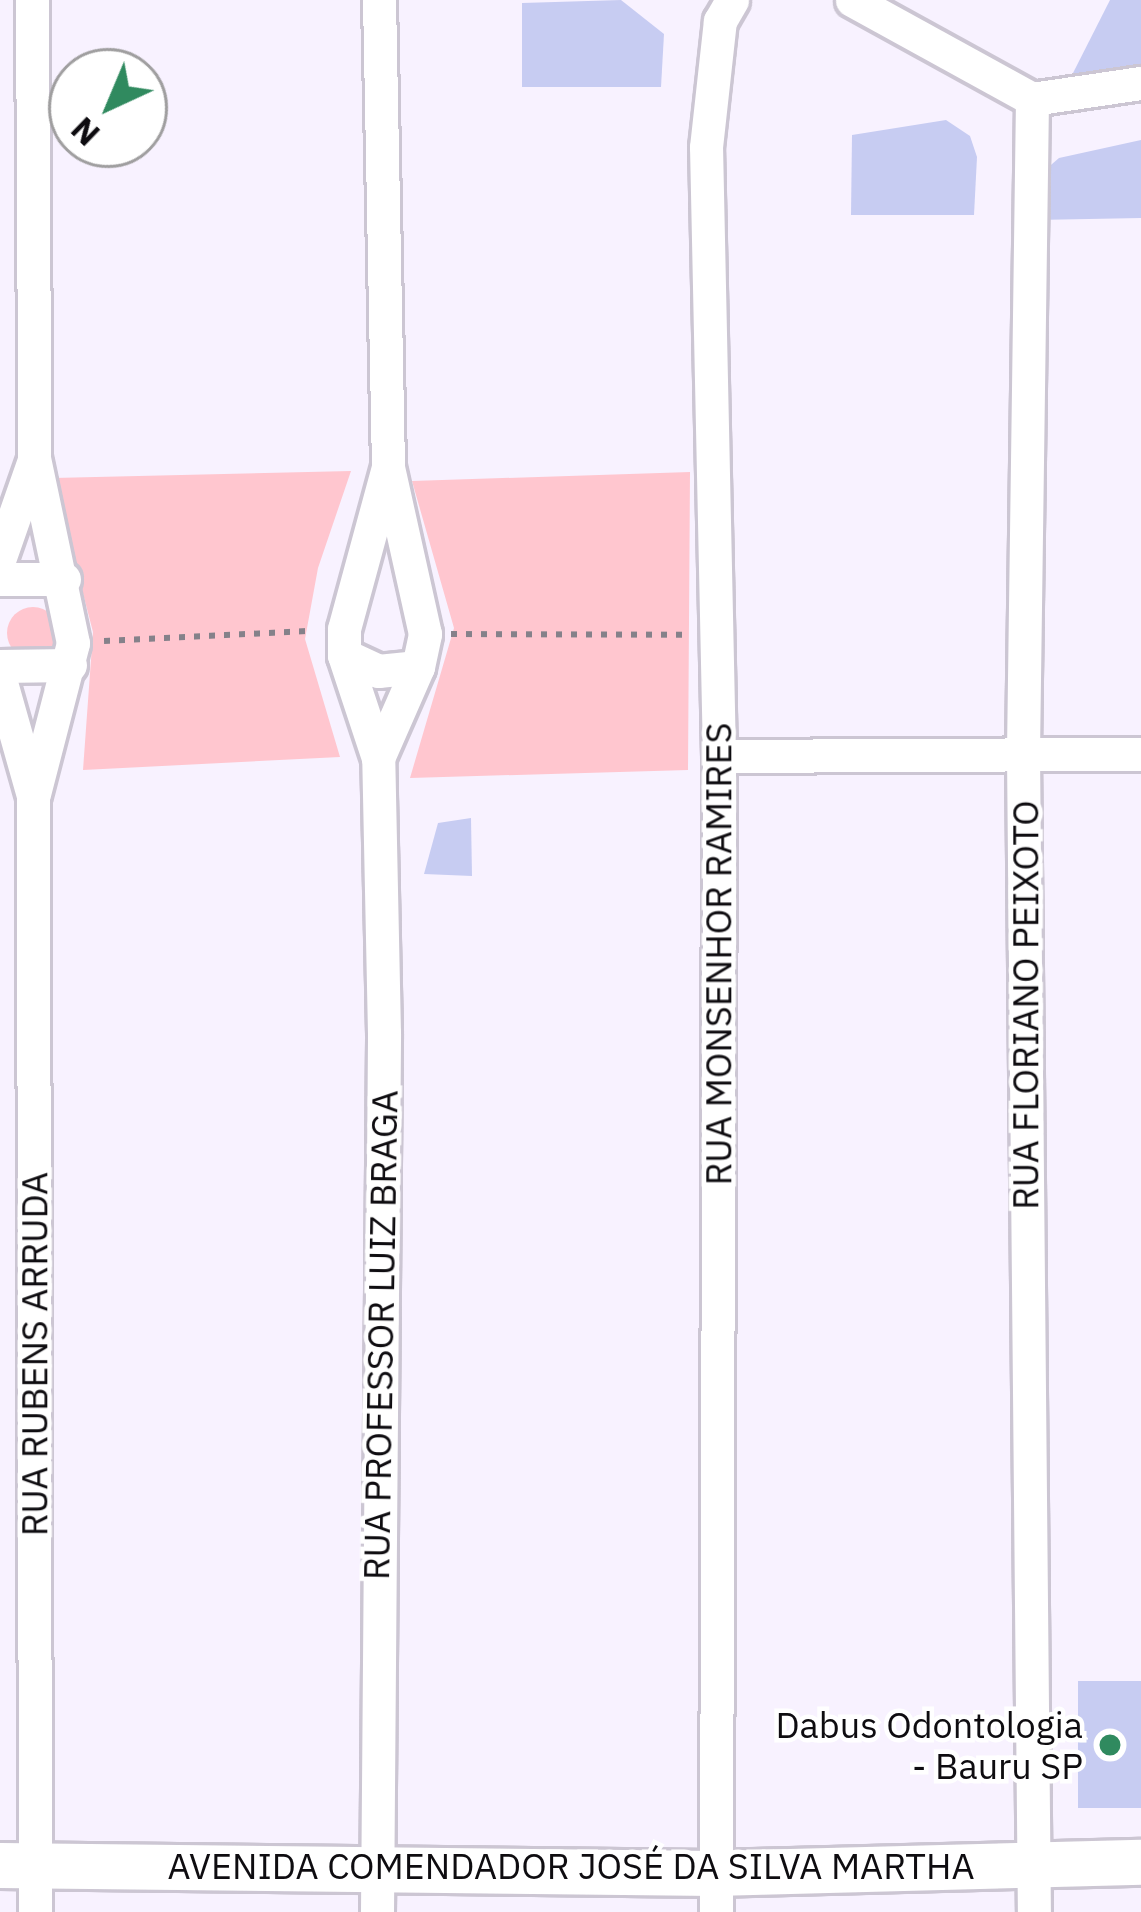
<!DOCTYPE html>
<meta charset="utf-8">
<style>
body{margin:0}
#map{position:relative;width:1141px;height:1912px;overflow:hidden;background:#f8f2ff;font-family:"IBM Plex Sans",sans-serif}
div>[style]{position:absolute}
.green>*{inset:0;background:#ffc6cf}
.round{border-radius:50%}
.building>*{inset:0;background:#c7ccf2;transform-origin:0 0}
.path>*{height:6px;margin-top:-3px;transform-origin:0;background:repeating-linear-gradient(90deg,#85818a 0 6px,transparent 0 15px)}
.roads{filter:drop-shadow(3px 0 #ccc6d3) drop-shadow(-3px 0 #ccc6d3) drop-shadow(0 3px #ccc6d3) drop-shadow(0 -3px #ccc6d3)}
.minor>*{height:33px;margin:-16.5px;padding:0 16.5px;transform-origin:16.5px;border-radius:16.5px;background:#fff}
.secondary>*{height:45px;margin:-22.5px;padding:0 22.5px;transform-origin:22.5px;border-radius:22.5px;background:#fff}
.dots>*{width:33px;height:33px;translate:-50% -50%;box-sizing:border-box;border:6px solid #fff;border-radius:50%}
span{translate:-50% -50%;white-space:nowrap;text-align:center;line-height:1.15;-webkit-text-stroke:9px #fff;paint-order:stroke}
.street-label{font-size:36px;color:#0e0c10}
.poi-label{font-size:36px;color:#0e0c10}
.right{translate:-100% -50%;text-align:right}
.north{position:absolute;left:48px;top:48px;width:120px;height:120px;box-sizing:border-box;background:#fff;border:3px solid #9f9e9f;border-radius:50%;rotate:224deg;font-size:33px;font-weight:700;line-height:48px;text-align:center;color:#0e0c10}
.north::after{content:'';display:block;margin:auto;width:42px;height:54px;background:#308a5f;clip-path:polygon(50% 0,100% 100%,50% 72%,0 100%)}
</style>
<div id="map">
<div class="green">
<i style="clip-path:polygon(351px 471px,318px 568px,305px 639px,340px 757px,83px 770px,93px 632px,53px 478px)"></i>
<i style="clip-path:polygon(690px 472px,688px 770px,410px 778px,454px 628px,412px 481px)"></i>
<i class="round" style="left:7px;top:607px;width:52px;height:52px"></i>
</div>
<div class="building">
<i style="clip-path:polygon(621px 0,664px 34px,661px 87px,522px 87px,522px 3px)"></i>
<i style="clip-path:polygon(1110px 0,1141px 0,1141px 78px,1103px 85px,1073px 73px)"></i>
<i style="clip-path:polygon(946px 120px,970px 136px,977px 157px,974px 215px,851px 215px,852px 135px)"></i>
<i style="clip-path:polygon(1141px 140px,1141px 218px,1036px 220px,1037px 177px,1059px 158px)"></i>
<i style="clip-path:polygon(471px 818px,472px 876px,424px 874px,438px 823px)"></i>
<i style="left:1141px;top:1681px;width:127px;height:63px;rotate:90deg"></i>
</div>
<div class="path">
<i style="left:451px;top:634px;width:239px;rotate:0.2deg"></i>
<i style="left:104px;top:641px;width:208px;rotate:-2.8deg"></i>
</div>
<div class="roads">
<div class="minor">
<i style="left:32px;top:0;width:458px;rotate:89.7deg"></i>
<i style="left:34px;top:458px;width:189px;rotate:78.1deg"></i>
<i style="left:73px;top:643px;width:156px;rotate:104.5deg"></i>
<i style="left:852px;top:0;width:205px;rotate:28.8deg"></i>
<i style="left:1032px;top:99px;width:655px;rotate:90.79deg"></i>
<i style="left:1023px;top:754px;width:1158px;rotate:89.46deg"></i>
<i style="left:1032px;top:99px;width:110px;rotate:-8.4deg"></i>
<i style="left:0;top:557px;width:103px;rotate:-70.7deg"></i>
<i style="left:0;top:579px;width:64px"></i>
<i style="left:344px;top:655px;width:38px;rotate:25deg"></i>
<i style="left:378px;top:671px;width:40px;rotate:-5.7deg"></i>
<i style="left:0;top:666px;width:70px;rotate:-0.8deg"></i>
<i style="left:0;top:679px;width:122px;rotate:74.2deg"></i>
<i style="left:33px;top:796px;width:1116px;rotate:89.9deg"></i>
<i style="left:719px;top:756px;width:422px;rotate:-0.3deg"></i>
<i style="left:378px;top:758px;width:99px;rotate:-66.3deg"></i>
<i style="left:418px;top:667px;width:34px;rotate:-78deg"></i>
<i style="left:425px;top:634px;width:171px;rotate:-102.5deg"></i>
<i style="left:388px;top:467px;width:467px;rotate:-91.1deg"></i>
<i style="left:377px;top:1912px;width:879px;rotate:-89.54deg"></i>
<i style="left:384px;top:1033px;width:275px;rotate:-91.2deg"></i>
<i style="left:378px;top:758px;width:108px;rotate:-108.3deg"></i>
<i style="left:344px;top:655px;width:26px;rotate:-90deg"></i>
<i style="left:344px;top:629px;width:168px;rotate:-74.8deg"></i>
<i style="left:716px;top:1912px;width:1156px;rotate:-89.85deg"></i>
<i style="left:719px;top:756px;width:609px;rotate:-91.22deg"></i>
<i style="left:706px;top:147px;width:127px;rotate:-83.7deg"></i>
<i style="left:720px;top:21px;width:24px;rotate:-60deg"></i>
</div>
<div class="secondary">
<i style="left:0;top:1865px;width:714px;rotate:0.64deg"></i>
<i style="left:714px;top:1873px;width:427px;rotate:-1.5deg"></i>
</div>
</div>
<div class="dots">
<i style="left:1110px;top:1745px;background:#308a5f"></i>
</div>
<div class="street-label">
<span style="left:718px;top:954px;rotate:-90deg">RUA MONSENHOR RAMIRES</span>
<span style="left:1025px;top:1005px;rotate:-90deg">RUA FLORIANO PEIXOTO</span>
<span style="left:380px;top:1335px;rotate:-89deg">RUA PROFESSOR LUIZ BRAGA</span>
<span style="left:34px;top:1354px;rotate:-90deg">RUA RUBENS ARRUDA</span>
<span style="left:571px;top:1866px">AVENIDA COMENDADOR JOSÉ DA SILVA MARTHA</span>
</div>
<div class="poi-label">
<span class="right" style="left:1083px;top:1745px">Dabus Odontologia<br>- Bauru SP</span>
</div>
<div class="north">N</div>
</div>
